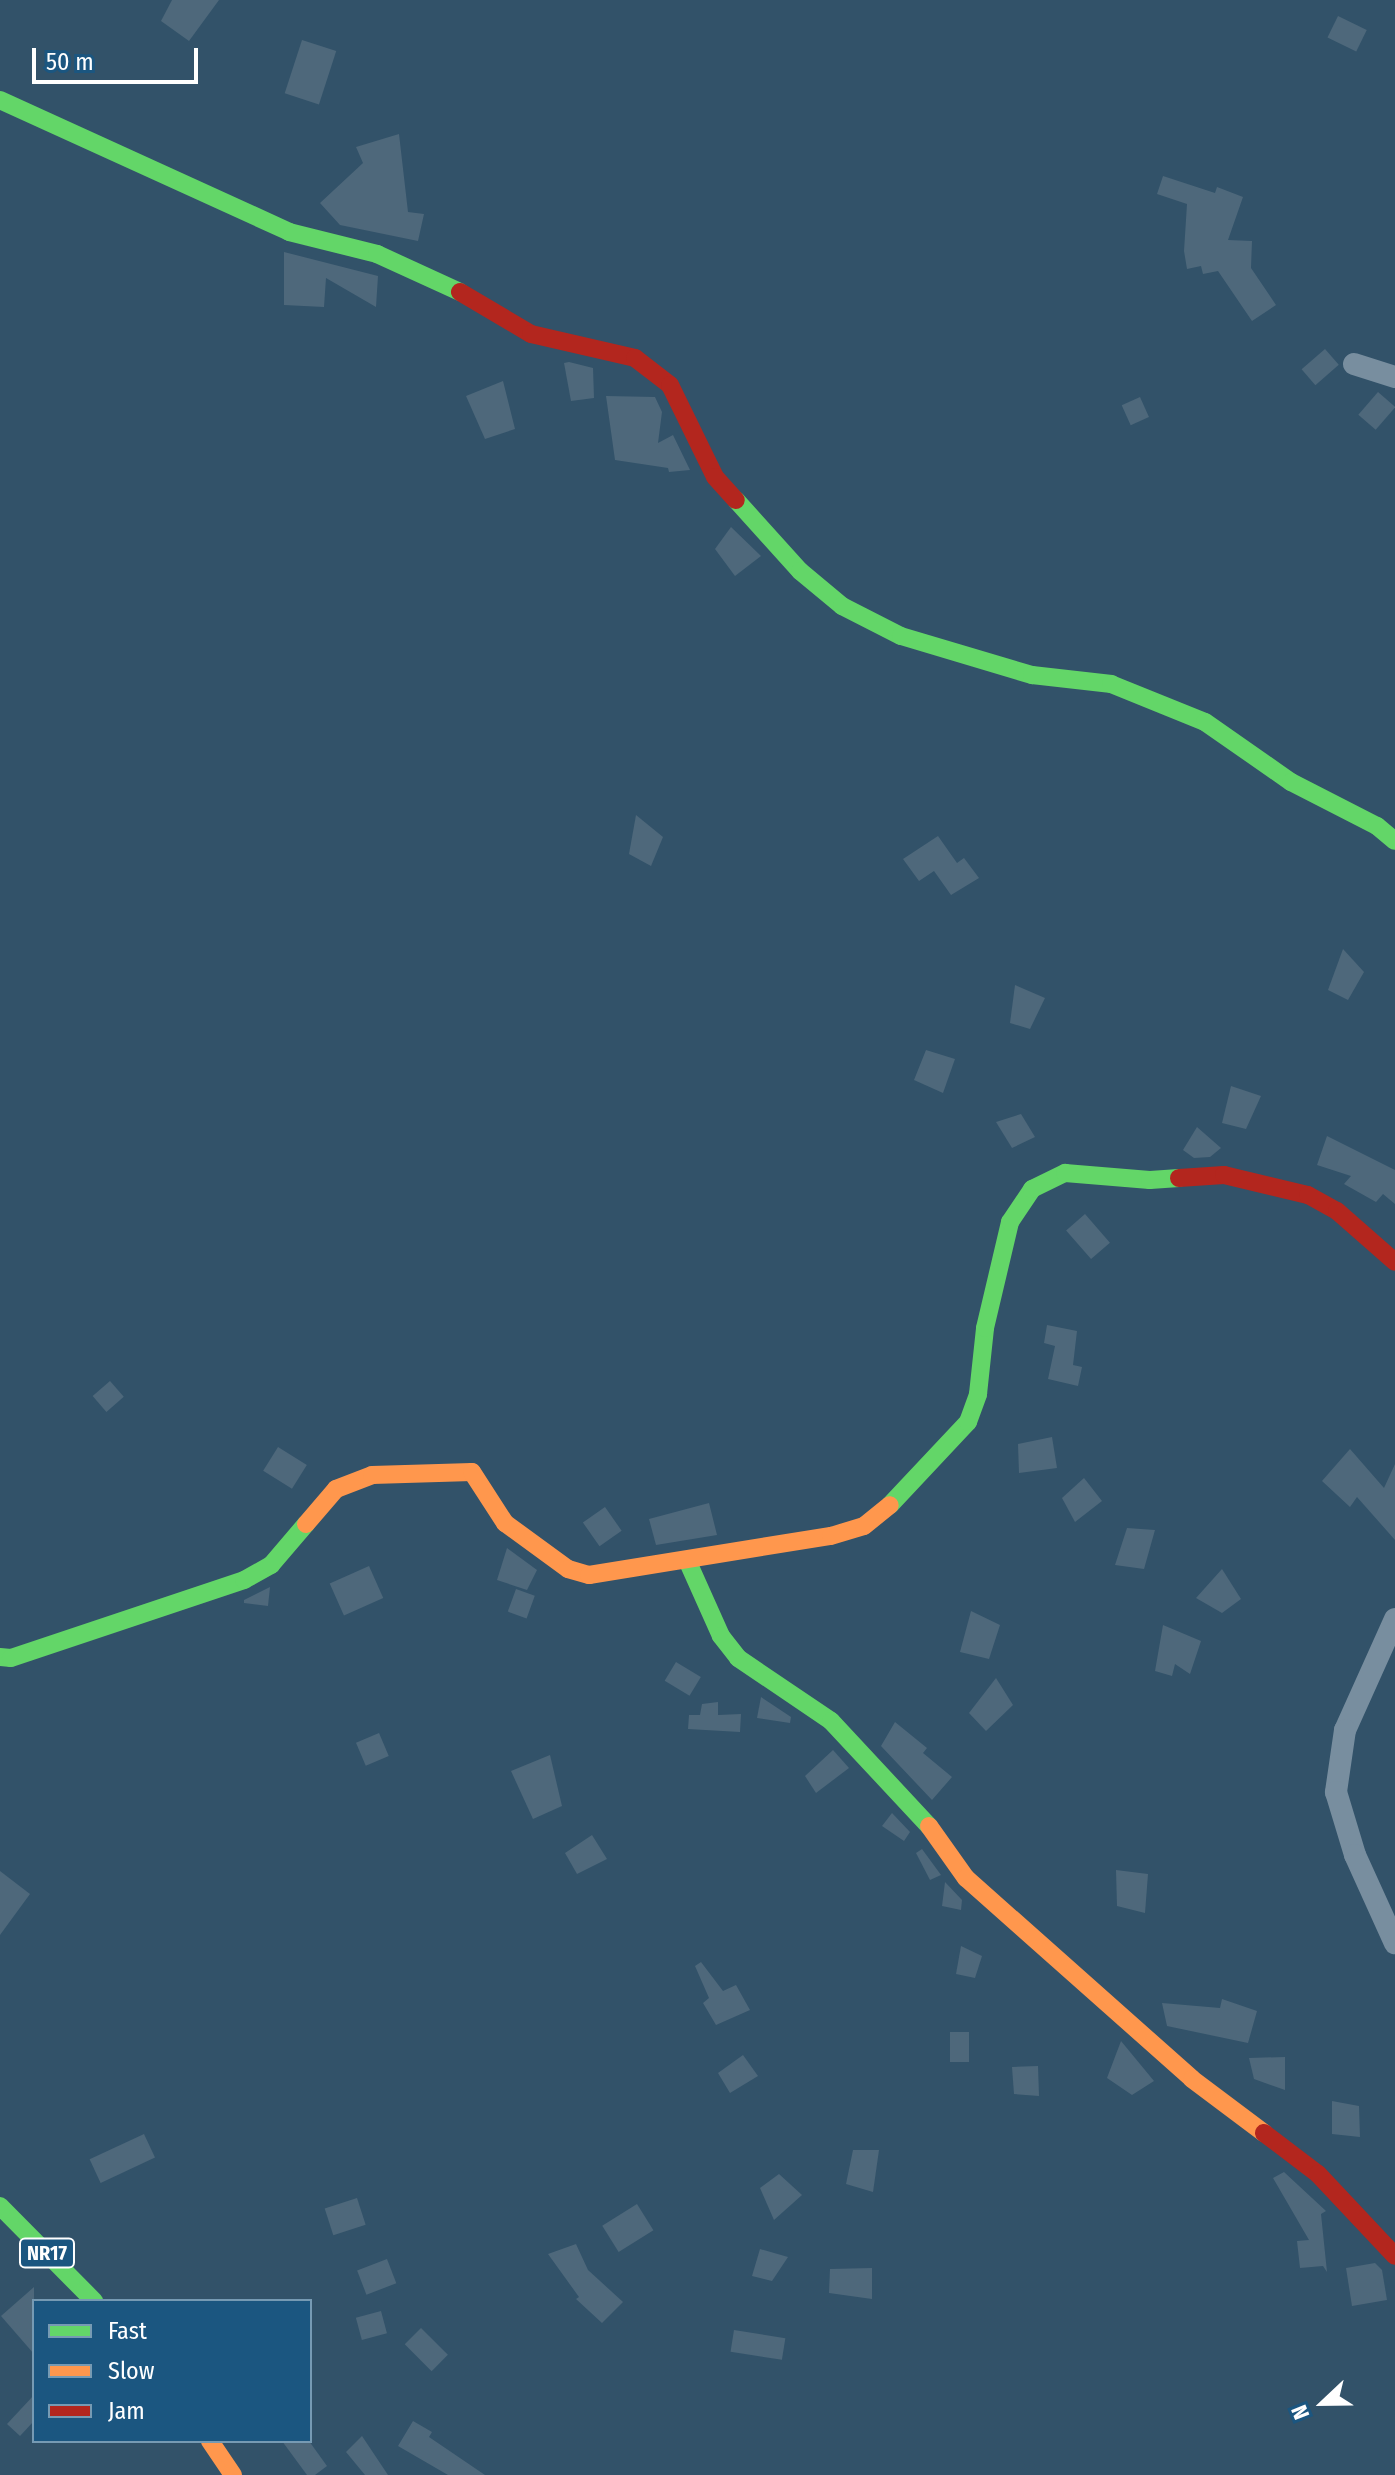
<!DOCTYPE html>
<style>
body{margin:0}
#map{position:relative;width:1395px;height:2475px;overflow:hidden;background:#325269;font-family:"Fira Sans Condensed",sans-serif}
div>[style]{position:absolute}
.building>*{inset:0;background:#4e687b;transform-origin:0 0}
.street>*{height:22px;margin:-11px;padding:0 11px;transform-origin:11px;border-radius:11px;background:#788e9f}
.fast>*{height:18px;margin:-9px;padding:0 9px;transform-origin:9px;border-radius:9px;background:#63d668}
.slow>*{height:18px;margin:-9px;padding:0 9px;transform-origin:9px;border-radius:9px;background:#ff974d}
.jam>*{height:18px;margin:-9px;padding:0 9px;transform-origin:9px;border-radius:9px;background:#b3261e}
span{translate:-50% -50%;white-space:nowrap;text-align:center;line-height:1.15;-webkit-text-stroke:6px #1b5680;paint-order:stroke}
.shield-label span{padding:2px 6px;background:#1b5680;border:2px solid;border-radius:6px;-webkit-text-stroke-width:0}
.shield-label{font-size:20px;color:#fff;font-weight:700}
.legend{position:absolute;left:32px;top:2299px;width:280px;height:144px;box-sizing:border-box;background:#1b5680;border:2px solid #769ab3;margin:0;padding:10px 14px;list-style:none;font-size:24px;color:#fff}
.legend li{display:flex;align-items:center;gap:16px;height:40px}
.legend b{width:40px;border:2px solid #769ab3}
.north{position:absolute;left:1283px;top:2363px;width:80px;height:80px;-webkit-text-stroke:6px #1b5680;paint-order:stroke;rotate:248deg;font-size:22px;font-weight:700;line-height:32px;text-align:center;color:#fff}
.north::after{content:'';display:block;margin:auto;width:28px;height:36px;background:#fff;clip-path:polygon(50% 0,100% 100%,50% 72%,0 100%)}
.scale{position:absolute;left:32px;top:48px;width:166px;height:36px;box-sizing:border-box;border:4px solid #fff;border-top:0;padding-left:10px;font-size:24px;line-height:28px;white-space:nowrap;color:#fff;-webkit-text-stroke:6px #1b5680;paint-order:stroke}
</style>
<div id="map">
<div class="building">
<i style="clip-path:polygon(172px 0,219px 0,189px 41px,161px 21px)"></i>
<i style="left:1338px;top:16px;width:32px;height:24px;rotate:26deg"></i>
<i style="left:302px;top:40px;width:36px;height:56px;rotate:18deg"></i>
<i style="clip-path:polygon(399px 134px,408px 212px,424px 214px,418px 241px,340px 225px,320px 203px,363px 163px,356px 147px)"></i>
<i style="clip-path:polygon(1163px 176px,1215px 193px,1217px 187px,1243px 197px,1228px 240px,1252px 241px,1251px 268px,1276px 305px,1252px 321px,1218px 271px,1203px 274px,1201px 266px,1187px 269px,1184px 251px,1187px 204px,1157px 194px)"></i>
<i style="clip-path:polygon(284px 252px,378px 276px,376px 307px,326px 278px,324px 307px,284px 305px)"></i>
<i style="left:1325px;top:349px;width:21px;height:31px;rotate:49deg"></i>
<i style="clip-path:polygon(569px 362px,593px 368px,594px 398px,571px 401px,564px 363px)"></i>
<i style="clip-path:polygon(503px 381px,515px 429px,485px 439px,466px 396px)"></i>
<i style="left:1378px;top:392px;width:23px;height:30px;rotate:41deg"></i>
<i style="clip-path:polygon(606px 396px,655px 397px,662px 412px,658px 443px,673px 435px,690px 470px,669px 472px,668px 468px,615px 460px)"></i>
<i style="left:1140px;top:397px;width:22px;height:20px;rotate:66deg"></i>
<i style="clip-path:polygon(731px 527px,761px 556px,735px 576px,715px 549px)"></i>
<i style="clip-path:polygon(636px 815px,663px 837px,651px 866px,629px 854px)"></i>
<i style="clip-path:polygon(938px 836px,957px 863px,964px 858px,979px 878px,951px 895px,934px 871px,919px 881px,903px 859px)"></i>
<i style="clip-path:polygon(1343px 949px,1364px 972px,1348px 1000px,1328px 990px)"></i>
<i style="clip-path:polygon(1015px 985px,1045px 998px,1030px 1029px,1010px 1023px)"></i>
<i style="clip-path:polygon(926px 1050px,955px 1059px,943px 1093px,914px 1080px)"></i>
<i style="clip-path:polygon(1231px 1086px,1261px 1096px,1246px 1129px,1222px 1123px)"></i>
<i style="clip-path:polygon(1021px 1114px,1035px 1137px,1012px 1148px,996px 1122px)"></i>
<i style="clip-path:polygon(1197px 1127px,1221px 1148px,1210px 1157px,1194px 1158px,1183px 1150px)"></i>
<i style="clip-path:polygon(1327px 1136px,1395px 1170px,1395px 1204px,1383px 1194px,1376px 1202px,1344px 1184px,1351px 1176px,1317px 1165px)"></i>
<i style="left:1085px;top:1214px;width:38px;height:25px;rotate:49deg"></i>
<i style="clip-path:polygon(1047px 1325px,1077px 1331px,1073px 1365px,1082px 1367px,1078px 1386px,1048px 1379px,1055px 1346px,1044px 1343px)"></i>
<i style="left:110px;top:1381px;width:21px;height:23px;rotate:49deg"></i>
<i style="clip-path:polygon(1052px 1437px,1057px 1468px,1019px 1473px,1018px 1444px)"></i>
<i style="left:278px;top:1447px;width:34px;height:28px;rotate:32deg"></i>
<i style="clip-path:polygon(1350px 1449px,1384px 1488px,1395px 1464px,1395px 1540px,1357px 1497px,1350px 1507px,1322px 1481px)"></i>
<i style="clip-path:polygon(1084px 1478px,1102px 1501px,1075px 1522px,1062px 1498px)"></i>
<i style="clip-path:polygon(709px 1503px,717px 1535px,656px 1545px,649px 1519px)"></i>
<i style="left:605px;top:1507px;width:29px;height:27px;rotate:55deg"></i>
<i style="clip-path:polygon(1127px 1528px,1155px 1530px,1144px 1569px,1115px 1565px)"></i>
<i style="clip-path:polygon(507px 1548px,537px 1570px,527px 1590px,497px 1580px)"></i>
<i style="left:369px;top:1566px;width:35px;height:43px;rotate:66deg"></i>
<i style="clip-path:polygon(1222px 1569px,1241px 1599px,1222px 1613px,1196px 1598px)"></i>
<i style="clip-path:polygon(270px 1587px,268px 1606px,244px 1603px,244px 1600px)"></i>
<i style="left:516px;top:1589px;width:20px;height:24px;rotate:20deg"></i>
<i style="clip-path:polygon(971px 1611px,1000px 1625px,989px 1659px,960px 1652px)"></i>
<i style="clip-path:polygon(1163px 1625px,1201px 1641px,1190px 1674px,1175px 1664px,1172px 1676px,1155px 1671px)"></i>
<i style="left:676px;top:1662px;width:29px;height:22px;rotate:31deg"></i>
<i style="clip-path:polygon(996px 1678px,1013px 1705px,986px 1731px,969px 1713px)"></i>
<i style="clip-path:polygon(761px 1697px,791px 1717px,790px 1723px,757px 1718px)"></i>
<i style="clip-path:polygon(718px 1702px,718px 1715px,741px 1714px,740px 1732px,688px 1729px,689px 1715px,700px 1715px,702px 1704px)"></i>
<i style="clip-path:polygon(895px 1722px,927px 1748px,923px 1753px,952px 1777px,932px 1800px,881px 1746px)"></i>
<i style="left:379px;top:1733px;width:25px;height:25px;rotate:67deg"></i>
<i style="clip-path:polygon(833px 1750px,849px 1768px,816px 1793px,805px 1776px)"></i>
<i style="clip-path:polygon(550px 1755px,562px 1806px,533px 1819px,511px 1771px)"></i>
<i style="clip-path:polygon(892px 1813px,910px 1832px,904px 1841px,882px 1826px)"></i>
<i style="clip-path:polygon(592px 1835px,607px 1859px,577px 1874px,565px 1853px)"></i>
<i style="clip-path:polygon(922px 1849px,941px 1875px,930px 1880px,916px 1853px)"></i>
<i style="clip-path:polygon(1116px 1870px,1148px 1874px,1145px 1913px,1117px 1906px)"></i>
<i style="clip-path:polygon(0 1871px,30px 1894px,0 1935px)"></i>
<i style="clip-path:polygon(945px 1882px,962px 1900px,961px 1910px,942px 1906px)"></i>
<i style="clip-path:polygon(961px 1946px,982px 1956px,975px 1978px,956px 1974px)"></i>
<i style="clip-path:polygon(701px 1962px,723px 1991px,736px 1985px,750px 2010px,716px 2025px,703px 2003px,709px 1998px,695px 1966px)"></i>
<i style="clip-path:polygon(1222px 1999px,1257px 2011px,1248px 2043px,1167px 2026px,1162px 2003px,1220px 2008px)"></i>
<i style="left:950px;top:2032px;width:19px;height:30px"></i>
<i style="clip-path:polygon(1121px 2041px,1154px 2081px,1132px 2095px,1107px 2078px)"></i>
<i style="clip-path:polygon(743px 2055px,758px 2076px,730px 2093px,718px 2073px)"></i>
<i style="clip-path:polygon(1285px 2057px,1285px 2090px,1254px 2079px,1249px 2058px)"></i>
<i style="clip-path:polygon(1038px 2066px,1039px 2096px,1014px 2094px,1012px 2067px)"></i>
<i style="clip-path:polygon(1332px 2101px,1359px 2106px,1360px 2137px,1332px 2134px)"></i>
<i style="left:144px;top:2134px;width:26px;height:60px;rotate:65deg"></i>
<i style="clip-path:polygon(853px 2150px,879px 2150px,873px 2192px,846px 2184px)"></i>
<i style="clip-path:polygon(1284px 2172px,1326px 2211px,1321px 2214px,1327px 2272px,1323px 2266px,1300px 2268px,1297px 2241px,1309px 2240px,1273px 2178px)"></i>
<i style="clip-path:polygon(779px 2174px,802px 2195px,774px 2220px,760px 2188px)"></i>
<i style="left:357px;top:2198px;width:28px;height:34px;rotate:72deg"></i>
<i style="left:637px;top:2204px;width:31px;height:41px;rotate:58deg"></i>
<i style="clip-path:polygon(576px 2244px,588px 2270px,623px 2302px,602px 2323px,576px 2299px,579px 2297px,548px 2254px)"></i>
<i style="clip-path:polygon(760px 2249px,788px 2257px,772px 2281px,752px 2276px)"></i>
<i style="left:387px;top:2259px;width:26px;height:32px;rotate:69deg"></i>
<i style="clip-path:polygon(1375px 2263px,1382px 2270px,1387px 2300px,1352px 2306px,1346px 2268px)"></i>
<i style="clip-path:polygon(872px 2268px,872px 2299px,829px 2293px,830px 2269px)"></i>
<i style="clip-path:polygon(34px 2287px,34px 2354px,1px 2316px)"></i>
<i style="left:381px;top:2311px;width:23px;height:26px;rotate:75deg"></i>
<i style="left:421px;top:2328px;width:38px;height:23px;rotate:45deg"></i>
<i style="left:734px;top:2330px;width:52px;height:22px;rotate:9deg"></i>
<i style="clip-path:polygon(34px 2395px,34px 2421px,20px 2436px,7px 2424px)"></i>
<i style="clip-path:polygon(413px 2421px,432px 2432px,429px 2437px,485px 2475px,448px 2475px,398px 2446px)"></i>
<i style="clip-path:polygon(362px 2436px,388px 2475px,365px 2475px,346px 2452px)"></i>
<i style="clip-path:polygon(282px 2441px,309px 2441px,327px 2466px,315px 2475px,307px 2475px)"></i>
</div>
<div class="street">
<i style="left:1354px;top:364px;width:43px;rotate:17.6deg"></i>
<i style="left:1395px;top:1619px;width:122px;rotate:114.2deg"></i>
<i style="left:1345px;top:1730px;width:63px;rotate:98.3deg"></i>
<i style="left:1336px;top:1792px;width:66px;rotate:73.2deg"></i>
<i style="left:1355px;top:1855px;width:97px;rotate:65.6deg"></i>
</div>
<div class="fast">
<i style="left:0;top:100px;width:318px;rotate:24.5deg"></i>
<i style="left:289px;top:232px;width:91px;rotate:14deg"></i>
<i style="left:377px;top:254px;width:91px;rotate:24.6deg"></i>
<i style="left:736px;top:500px;width:96px;rotate:48deg"></i>
<i style="left:800px;top:571px;width:55px;rotate:39.8deg"></i>
<i style="left:842px;top:606px;width:66px;rotate:27deg"></i>
<i style="left:901px;top:636px;width:137px;rotate:16.6deg"></i>
<i style="left:1032px;top:675px;width:80px;rotate:6.5deg"></i>
<i style="left:1111px;top:684px;width:101px;rotate:22deg"></i>
<i style="left:1205px;top:722px;width:105px;rotate:34.9deg"></i>
<i style="left:1291px;top:782px;width:97px;rotate:27.1deg"></i>
<i style="left:1377px;top:826px;width:23px;rotate:40deg"></i>
<i style="left:890px;top:1505px;width:114px;rotate:-46.8deg"></i>
<i style="left:968px;top:1422px;width:30px;rotate:-70deg"></i>
<i style="left:978px;top:1394px;width:66px;rotate:-83.9deg"></i>
<i style="left:985px;top:1328px;width:109px;rotate:-76.7deg"></i>
<i style="left:1010px;top:1222px;width:40px;rotate:-56deg"></i>
<i style="left:1032px;top:1189px;width:37px;rotate:-26deg"></i>
<i style="left:1065px;top:1173px;width:85px;rotate:4.7deg"></i>
<i style="left:1150px;top:1180px;width:29px;rotate:-4deg"></i>
<i style="left:687px;top:1560px;width:83px;rotate:65.9deg"></i>
<i style="left:721px;top:1636px;width:28px;rotate:52deg"></i>
<i style="left:738px;top:1658px;width:112px;rotate:34.1deg"></i>
<i style="left:831px;top:1721px;width:144px;rotate:47deg"></i>
<i style="left:0;top:1657px;width:11px;rotate:5deg"></i>
<i style="left:11px;top:1658px;width:246px;rotate:-18.5deg"></i>
<i style="left:244px;top:1580px;width:31px;rotate:-29deg"></i>
<i style="left:271px;top:1565px;width:54px;rotate:-49.5deg"></i>
<i style="left:0;top:2206px;width:134px;rotate:45.3deg"></i>
</div>
<div class="slow">
<i style="left:306px;top:1524px;width:46px;rotate:-49.4deg"></i>
<i style="left:336px;top:1489px;width:39px;rotate:-21deg"></i>
<i style="left:372px;top:1475px;width:100px;rotate:-1.7deg"></i>
<i style="left:472px;top:1472px;width:61px;rotate:57.1deg"></i>
<i style="left:505px;top:1523px;width:78px;rotate:36.1deg"></i>
<i style="left:568px;top:1569px;width:22px;rotate:16deg"></i>
<i style="left:589px;top:1575px;width:245px;rotate:-9.2deg"></i>
<i style="left:831px;top:1536px;width:34px;rotate:-17deg"></i>
<i style="left:864px;top:1526px;width:33px;rotate:-39deg"></i>
<i style="left:929px;top:1826px;width:64px;rotate:54.6deg"></i>
<i style="left:966px;top:1878px;width:302px;rotate:41.6deg"></i>
<i style="left:1192px;top:2079px;width:90px;rotate:36.9deg"></i>
<i style="left:210px;top:2441px;width:41px;rotate:55.9deg"></i>
</div>
<div class="jam">
<i style="left:460px;top:292px;width:82px;rotate:30.6deg"></i>
<i style="left:531px;top:334px;width:107px;rotate:13deg"></i>
<i style="left:635px;top:358px;width:44px;rotate:37.6deg"></i>
<i style="left:670px;top:385px;width:102px;rotate:63.9deg"></i>
<i style="left:715px;top:477px;width:31px;rotate:48deg"></i>
<i style="left:1179px;top:1178px;width:45px;rotate:-3.8deg"></i>
<i style="left:1224px;top:1175px;width:86px;rotate:13.4deg"></i>
<i style="left:1308px;top:1195px;width:33px;rotate:29deg"></i>
<i style="left:1337px;top:1211px;width:77px;rotate:41.3deg"></i>
<i style="left:1264px;top:2133px;width:68px;rotate:37.2deg"></i>
<i style="left:1318px;top:2174px;width:112px;rotate:46.8deg"></i>
</div>
<div class="shield-label">
<span style="left:47px;top:2253px">NR17</span>
</div>
<ul class="legend">
<li><b style="height:10px;background:#63d668"></b>Fast</li>
<li><b style="height:10px;background:#ff974d"></b>Slow</li>
<li><b style="height:10px;background:#b3261e"></b>Jam</li>
</ul>
<div class="north">N</div>
<div class="scale">50 m</div>
</div>
